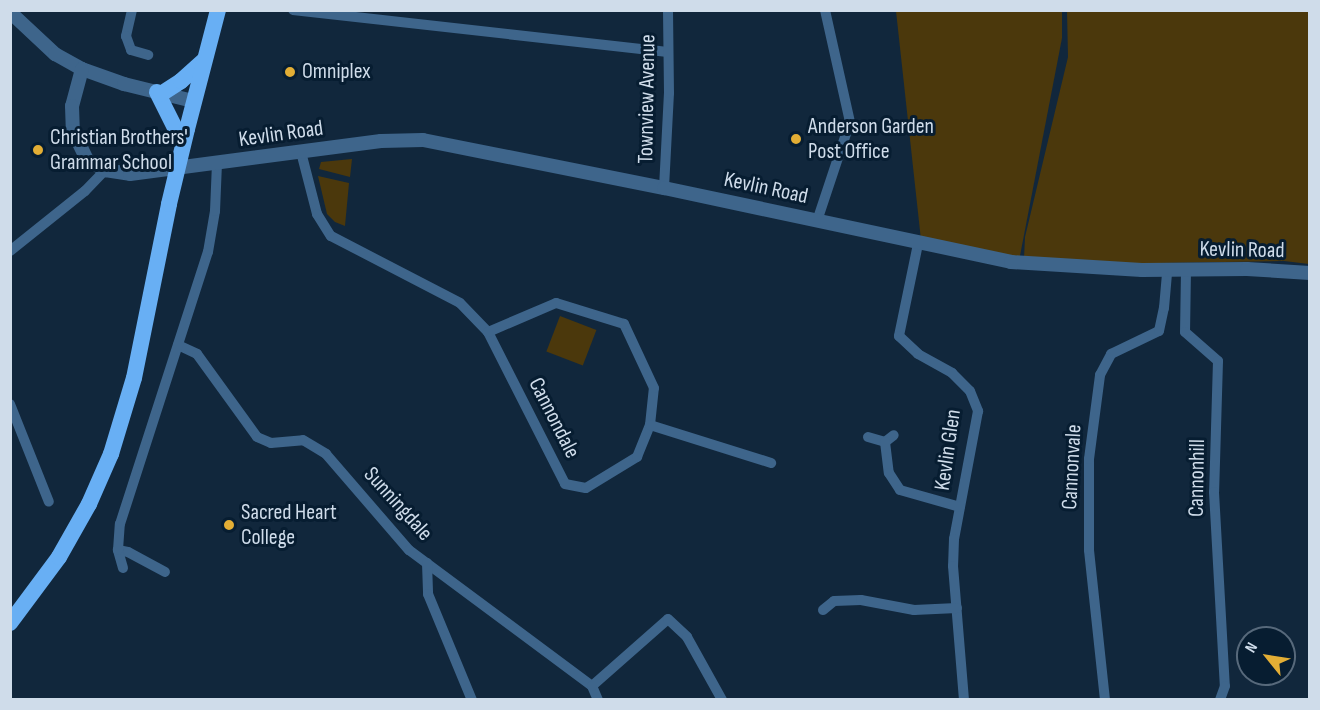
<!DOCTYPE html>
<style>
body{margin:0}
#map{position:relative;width:1320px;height:710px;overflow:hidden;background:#11273c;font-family:"Sofia Sans Condensed",sans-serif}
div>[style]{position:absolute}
.green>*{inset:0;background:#4b380c;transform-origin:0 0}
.minor>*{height:10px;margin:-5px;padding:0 5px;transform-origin:5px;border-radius:5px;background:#3e658b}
.tertiary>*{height:14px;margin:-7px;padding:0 7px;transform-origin:7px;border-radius:7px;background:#3e658b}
.trunk>*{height:16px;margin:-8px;padding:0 8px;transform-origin:8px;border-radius:8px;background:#68aff4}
.trunk-bridge>*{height:16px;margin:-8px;padding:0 8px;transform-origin:8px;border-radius:8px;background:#68aff4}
.dots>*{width:16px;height:16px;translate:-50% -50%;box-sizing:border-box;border:3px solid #071d31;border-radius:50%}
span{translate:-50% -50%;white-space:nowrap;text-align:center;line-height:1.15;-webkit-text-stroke:6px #071d31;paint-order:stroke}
.poi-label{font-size:22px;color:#cfdcea}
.left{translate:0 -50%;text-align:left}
.street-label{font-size:22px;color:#cfdcea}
.frame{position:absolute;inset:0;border:12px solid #cfdcea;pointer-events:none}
.north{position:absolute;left:1236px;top:626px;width:60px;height:60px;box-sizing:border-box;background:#071d31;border:2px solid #57697b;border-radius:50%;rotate:300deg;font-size:16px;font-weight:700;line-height:24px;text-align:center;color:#cfdcea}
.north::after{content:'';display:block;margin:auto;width:21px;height:27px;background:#e3ae35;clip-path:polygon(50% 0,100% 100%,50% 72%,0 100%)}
</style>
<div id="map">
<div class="green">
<i style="clip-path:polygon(896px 11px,1062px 11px,1062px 38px,1019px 261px,921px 240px)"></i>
<i style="clip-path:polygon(1067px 11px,1309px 11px,1309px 264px,1284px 261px,1094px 264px,1024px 258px,1025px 237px,1068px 57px)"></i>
<i style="clip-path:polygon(352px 159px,350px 177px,319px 169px,321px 162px)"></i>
<i style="clip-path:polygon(318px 176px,349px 183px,345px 226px,335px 222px,327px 214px)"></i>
<i style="left:560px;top:316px;width:39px;height:38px;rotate:21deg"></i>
</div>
<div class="minor">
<i style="left:132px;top:10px;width:27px;rotate:103deg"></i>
<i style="left:126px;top:36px;width:15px;rotate:70deg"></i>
<i style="left:131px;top:50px;width:18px;rotate:16deg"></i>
<i style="left:293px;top:10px;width:377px;rotate:6.4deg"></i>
<i style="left:301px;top:152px;width:64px;rotate:75.5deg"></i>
<i style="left:317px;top:214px;width:26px;rotate:58deg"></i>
<i style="left:331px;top:236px;width:145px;rotate:27.4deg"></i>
<i style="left:460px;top:303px;width:40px;rotate:46deg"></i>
<i style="left:488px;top:332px;width:170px;rotate:63.1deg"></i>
<i style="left:565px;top:484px;width:21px;rotate:11deg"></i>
<i style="left:586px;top:488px;width:60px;rotate:-31.3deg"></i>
<i style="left:637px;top:457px;width:35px;rotate:-68deg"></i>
<i style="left:650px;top:425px;width:37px;rotate:-84deg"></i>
<i style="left:654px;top:388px;width:71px;rotate:-115.1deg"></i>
<i style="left:624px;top:324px;width:71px;rotate:-162.8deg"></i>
<i style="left:556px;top:303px;width:74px;rotate:156.9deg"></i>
<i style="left:664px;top:188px;width:95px;rotate:-87deg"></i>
<i style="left:669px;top:93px;width:83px;rotate:-90.7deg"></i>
<i style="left:817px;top:221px;width:104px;rotate:-71.6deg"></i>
<i style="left:850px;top:122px;width:115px;rotate:-102.6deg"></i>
<i style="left:918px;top:244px;width:94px;rotate:101.7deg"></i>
<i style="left:899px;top:336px;width:26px;rotate:43deg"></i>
<i style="left:918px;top:354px;width:39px;rotate:29deg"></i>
<i style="left:952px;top:373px;width:25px;rotate:45deg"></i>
<i style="left:970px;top:391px;width:22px;rotate:68deg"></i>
<i style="left:978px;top:411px;width:130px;rotate:100.6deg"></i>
<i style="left:954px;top:539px;width:27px;rotate:92deg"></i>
<i style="left:953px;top:566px;width:134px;rotate:85.3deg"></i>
<i style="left:10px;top:251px;width:96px;rotate:-38.7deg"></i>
<i style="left:85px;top:191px;width:29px;rotate:-46deg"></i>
<i style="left:1186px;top:270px;width:62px;rotate:90.9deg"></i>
<i style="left:1185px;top:332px;width:44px;rotate:41.3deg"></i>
<i style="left:1218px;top:361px;width:131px;rotate:91.7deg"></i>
<i style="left:1214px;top:492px;width:194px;rotate:86.8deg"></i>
<i style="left:1225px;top:686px;width:15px;rotate:110deg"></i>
<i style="left:178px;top:345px;width:21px;rotate:25deg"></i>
<i style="left:197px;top:354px;width:102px;rotate:54.1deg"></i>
<i style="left:257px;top:437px;width:15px;rotate:23deg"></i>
<i style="left:271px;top:443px;width:32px;rotate:-5deg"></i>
<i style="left:303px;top:440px;width:27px;rotate:31deg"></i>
<i style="left:326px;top:454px;width:127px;rotate:49.2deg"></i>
<i style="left:409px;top:550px;width:228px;rotate:36.6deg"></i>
<i style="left:592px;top:686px;width:15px;rotate:67deg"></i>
<i style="left:10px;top:404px;width:105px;rotate:68.3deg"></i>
<i style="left:650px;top:425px;width:127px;rotate:17.4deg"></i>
<i style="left:868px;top:437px;width:18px;rotate:16deg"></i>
<i style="left:885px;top:442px;width:11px;rotate:-38deg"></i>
<i style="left:885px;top:442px;width:31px;rotate:83deg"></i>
<i style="left:889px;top:473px;width:20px;rotate:57deg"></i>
<i style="left:900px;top:490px;width:62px;rotate:15.8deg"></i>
<i style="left:118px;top:550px;width:10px;rotate:11deg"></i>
<i style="left:128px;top:552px;width:42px;rotate:28.4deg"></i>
<i style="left:427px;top:563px;width:31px;rotate:88deg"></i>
<i style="left:428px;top:594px;width:115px;rotate:67.5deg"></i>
<i style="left:123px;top:568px;width:19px;rotate:-106deg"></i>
<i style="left:118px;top:550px;width:26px;rotate:-86deg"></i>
<i style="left:120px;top:524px;width:286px;rotate:-72.1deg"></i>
<i style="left:208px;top:252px;width:42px;rotate:-80.3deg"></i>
<i style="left:215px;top:211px;width:47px;rotate:-87.6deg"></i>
<i style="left:823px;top:610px;width:14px;rotate:-39deg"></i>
<i style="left:834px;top:601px;width:27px;rotate:-2deg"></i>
<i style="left:861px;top:600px;width:54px;rotate:10.7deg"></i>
<i style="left:914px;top:610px;width:43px;rotate:-2.7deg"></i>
<i style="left:592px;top:686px;width:101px;rotate:-41.4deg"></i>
<i style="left:668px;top:619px;width:26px;rotate:43deg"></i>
<i style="left:687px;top:637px;width:72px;rotate:60.9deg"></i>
<i style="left:1105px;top:700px;width:151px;rotate:-96.1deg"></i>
<i style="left:1089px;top:550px;width:91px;rotate:-90deg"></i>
<i style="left:1089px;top:459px;width:85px;rotate:-82.5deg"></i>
<i style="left:1100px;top:375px;width:24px;rotate:-62deg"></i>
<i style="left:1111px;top:354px;width:53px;rotate:-25.6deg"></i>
<i style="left:1159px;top:331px;width:24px;rotate:-78deg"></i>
<i style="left:1164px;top:308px;width:38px;rotate:-85deg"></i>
</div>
<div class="tertiary">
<i style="left:10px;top:12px;width:62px;rotate:43deg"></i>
<i style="left:55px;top:54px;width:31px;rotate:29deg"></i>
<i style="left:82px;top:69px;width:45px;rotate:19.7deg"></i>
<i style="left:124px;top:84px;width:71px;rotate:13.8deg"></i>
<i style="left:82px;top:69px;width:38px;rotate:105deg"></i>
<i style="left:72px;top:106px;width:25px;rotate:88deg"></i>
<i style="left:73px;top:131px;width:32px;rotate:64deg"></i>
<i style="left:87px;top:160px;width:21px;rotate:29deg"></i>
<i style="left:105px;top:170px;width:25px;rotate:9deg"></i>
<i style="left:130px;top:174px;width:253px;rotate:-7.5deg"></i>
<i style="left:381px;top:141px;width:42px;rotate:-1.4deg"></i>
<i style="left:423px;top:140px;width:246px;rotate:11.3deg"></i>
<i style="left:664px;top:188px;width:355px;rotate:12deg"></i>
<i style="left:1011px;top:262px;width:131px;rotate:3.5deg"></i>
<i style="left:1142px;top:270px;width:105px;rotate:-0.5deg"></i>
<i style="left:1247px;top:269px;width:63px;rotate:3.6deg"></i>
</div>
<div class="trunk">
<i style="left:157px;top:92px;width:58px;rotate:63.4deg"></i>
<i style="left:161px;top:94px;width:24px;rotate:-33deg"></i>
<i style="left:181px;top:81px;width:30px;rotate:-42deg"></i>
<i style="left:187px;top:129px;width:123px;rotate:-75.4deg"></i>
<i style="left:10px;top:623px;width:82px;rotate:-53.4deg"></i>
<i style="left:59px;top:557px;width:61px;rotate:-60.5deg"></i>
<i style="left:89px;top:504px;width:55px;rotate:-66.3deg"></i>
<i style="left:111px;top:454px;width:79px;rotate:-73.2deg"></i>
<i style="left:134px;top:378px;width:177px;rotate:-78.6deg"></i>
</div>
<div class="trunk-bridge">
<i style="left:169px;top:204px;width:77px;rotate:-76.5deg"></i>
</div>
<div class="dots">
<i style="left:290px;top:72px;background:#e3ae35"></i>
<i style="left:796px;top:139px;background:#e3ae35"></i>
<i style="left:38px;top:150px;background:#e3ae35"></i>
<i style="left:229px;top:525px;background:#e3ae35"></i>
</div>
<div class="poi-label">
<span class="left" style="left:302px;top:72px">Omniplex</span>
<span class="left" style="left:808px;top:139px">Anderson Garden<br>Post Office</span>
<span class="left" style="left:50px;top:150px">Christian Brothers'<br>Grammar School</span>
<span class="left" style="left:241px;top:525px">Sacred Heart<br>College</span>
</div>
<div class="street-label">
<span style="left:647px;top:99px;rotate:-89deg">Townview Avenue</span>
<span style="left:281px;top:134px;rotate:-8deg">Kevlin Road</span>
<span style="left:766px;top:188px;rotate:12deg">Kevlin Road</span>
<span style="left:1242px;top:250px;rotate:1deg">Kevlin Road</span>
<span style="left:554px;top:418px;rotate:63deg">Cannondale</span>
<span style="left:948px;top:450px;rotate:-82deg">Kevlin Glen</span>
<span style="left:1072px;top:467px;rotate:-87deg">Cannonvale</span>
<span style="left:1197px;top:478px;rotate:-89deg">Cannonhill</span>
<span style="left:398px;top:504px;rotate:48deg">Sunningdale</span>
</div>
<div class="frame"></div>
<div class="north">N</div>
</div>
